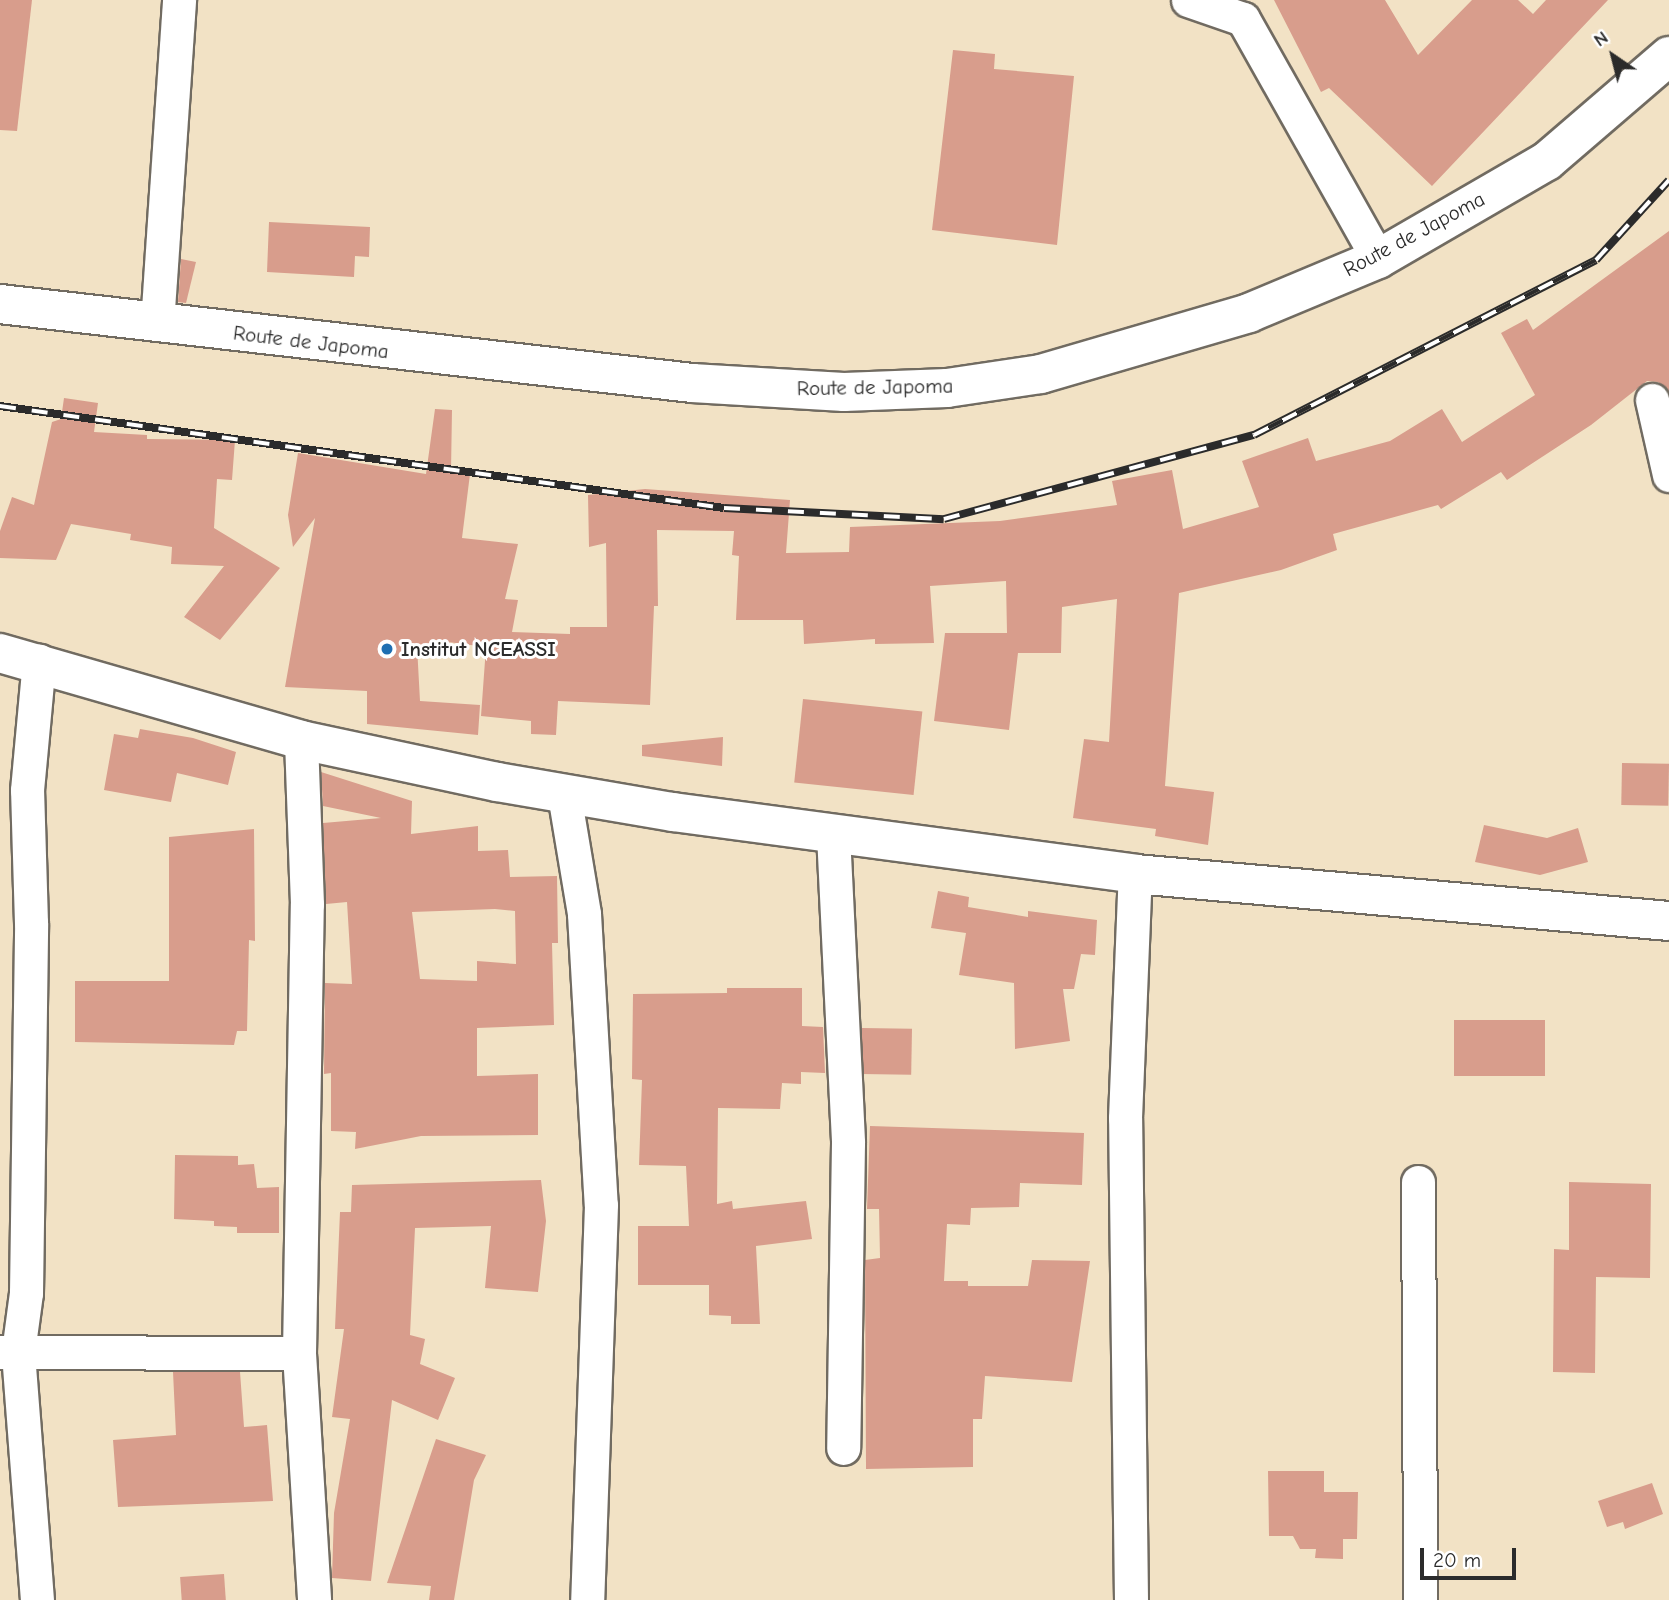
<!DOCTYPE html>
<style>
body{margin:0}
#map{position:relative;width:1669px;height:1600px;overflow:hidden;background:#f2e2c5;font-family:"Comic Neue",sans-serif}
div>[style]{position:absolute}
.building>*{inset:0;background:#d89d8c;transform-origin:0 0}
.roads{filter:drop-shadow(2px 0 #716b61) drop-shadow(-2px 0 #716b61) drop-shadow(0 2px #716b61) drop-shadow(0 -2px #716b61)}
.minor>*{height:33px;margin:-16.5px;padding:0 16.5px;transform-origin:16.5px;border-radius:16.5px;background:#fff}
.secondary>*{height:38px;margin:-19px;padding:0 19px;transform-origin:19px;border-radius:19px;background:#fff}
.primary>*{height:38px;margin:-19px;padding:0 19px;transform-origin:19px;border-radius:19px;background:#fff}
.rail>*{height:8px;margin-top:-4px;transform-origin:0;background:repeating-linear-gradient(90deg,#fff 0 16px,#2b2b2b 0 32px);box-sizing:border-box;border-block:2px solid #2b2b2b}
.dots>*{width:19px;height:19px;translate:-50% -50%;box-sizing:border-box;border:4px solid #fff;border-radius:50%}
span{translate:-50% -50%;white-space:nowrap;text-align:center;line-height:1.15;-webkit-text-stroke:6px #fff;paint-order:stroke}
.street-label{font-size:21px;color:#2b2b2b}
.poi-label{font-size:21px;color:#2b2b2b;font-weight:700}
.left{translate:0 -50%;text-align:left}
.north{position:absolute;left:1578px;top:21px;width:70px;height:70px;-webkit-text-stroke:5px #fff;paint-order:stroke;rotate:325deg;font-size:19px;font-weight:700;line-height:28px;text-align:center;color:#2b2b2b}
.north::after{content:'';display:block;margin:auto;width:24px;height:32px;background:#2b2b2b;clip-path:polygon(50% 0,100% 100%,50% 72%,0 100%)}
.scale{position:absolute;left:1420px;top:1548px;width:96px;height:32px;box-sizing:border-box;border:4px solid #2b2b2b;border-top:0;padding-left:9px;font-size:21px;line-height:24px;white-space:nowrap;color:#2b2b2b;-webkit-text-stroke:5px #fff;paint-order:stroke}
</style>
<div id="map">
<div class="building">
<i style="clip-path:polygon(0 0,32px 0,17px 131px,0 130px)"></i>
<i style="clip-path:polygon(1274px 0,1385px 0,1418px 55px,1472px 0,1518px 0,1533px 14px,1546px 0,1608px 0,1432px 186px,1329px 88px,1321px 92px)"></i>
<i style="clip-path:polygon(953px 50px,995px 54px,994px 69px,1074px 76px,1057px 245px,932px 230px)"></i>
<i style="clip-path:polygon(269px 222px,370px 227px,369px 257px,355px 256px,354px 277px,267px 272px)"></i>
<i style="clip-path:polygon(1669px 231px,1669px 392px,1658px 382px,1647px 381px,1591px 425px,1507px 480px,1501px 472px,1441px 509px,1438px 505px,1333px 534px,1337px 550px,1281px 570px,1179px 593px,1165px 786px,1214px 792px,1208px 845px,1155px 836px,1156px 829px,1073px 818px,1084px 739px,1109px 742px,1117px 599px,1062px 607px,1061px 653px,1018px 653px,1009px 730px,934px 721px,945px 633px,1007px 633px,1006px 581px,930px 586px,934px 643px,875px 644px,875px 639px,804px 644px,803px 620px,736px 620px,739px 556px,732px 555px,734px 531px,657px 530px,658px 606px,654px 606px,650px 705px,558px 701px,556px 735px,531px 734px,531px 721px,481px 716px,486px 647px,433px 640px,432px 649px,417px 646px,420px 701px,480px 705px,478px 735px,367px 724px,367px 691px,285px 687px,315px 518px,293px 547px,288px 515px,298px 453px,426px 474px,435px 409px,452px 410px,451px 471px,470px 474px,462px 538px,518px 544px,505px 599px,518px 600px,512px 632px,570px 634px,570px 627px,607px 627px,606px 543px,589px 547px,588px 495px,645px 489px,790px 500px,786px 553px,849px 552px,850px 527px,1000px 521px,1117px 505px,1112px 481px,1172px 470px,1183px 529px,1259px 507px,1242px 461px,1308px 438px,1316px 461px,1390px 441px,1442px 409px,1462px 442px,1535px 395px,1501px 333px,1527px 319px,1533px 330px)"></i>
<i style="clip-path:polygon(181px 259px,196px 262px,186px 303px,178px 302px)"></i>
<i style="clip-path:polygon(64px 398px,98px 403px,94px 432px,147px 435px,147px 439px,235px 440px,232px 480px,217px 479px,214px 528px,280px 568px,220px 640px,184px 617px,224px 566px,171px 564px,172px 547px,130px 540px,131px 534px,71px 524px,56px 560px,0 558px,0 531px,12px 497px,34px 505px,52px 422px,61px 419px)"></i>
<i style="left:803px;top:699px;width:120px;height:84px;rotate:6deg"></i>
<i style="clip-path:polygon(140px 729px,193px 738px,236px 752px,228px 785px,177px 773px,171px 802px,104px 790px,114px 734px,138px 738px)"></i>
<i style="clip-path:polygon(723px 737px,722px 766px,642px 756px,642px 745px)"></i>
<i style="left:1622px;top:763px;width:47px;height:42px;rotate:1deg"></i>
<i style="clip-path:polygon(evenodd,321px 772px,412px 801px,411px 834px,478px 826px,478px 851px,508px 850px,510px 877px,557px 876px,558px 943px,552px 943px,554px 1025px,477px 1028px,477px 1076px,538px 1074px,538px 1135px,421px 1136px,355px 1149px,356px 1132px,331px 1131px,331px 1073px,324px 1074px,325px 983px,352px 984px,347px 902px,326px 904px,323px 823px,381px 818px,323px 806px,321px 772px,495px 909px,515px 911px,516px 964px,477px 961px,477px 981px,420px 979px,412px 912px,495px 909px)"></i>
<i style="clip-path:polygon(1484px 825px,1547px 838px,1578px 828px,1588px 862px,1540px 875px,1475px 862px)"></i>
<i style="clip-path:polygon(254px 829px,255px 941px,249px 940px,247px 1031px,237px 1031px,234px 1045px,75px 1042px,75px 981px,169px 981px,169px 837px)"></i>
<i style="clip-path:polygon(938px 891px,969px 897px,968px 907px,1028px 917px,1028px 911px,1097px 920px,1095px 955px,1081px 954px,1074px 989px,1063px 989px,1070px 1041px,1015px 1049px,1014px 983px,959px 975px,966px 933px,931px 928px)"></i>
<i style="clip-path:polygon(727px 988px,802px 988px,802px 1026px,823px 1027px,825px 1073px,801px 1072px,801px 1084px,782px 1083px,780px 1109px,718px 1108px,717px 1204px,732px 1201px,733px 1209px,806px 1201px,812px 1239px,756px 1246px,760px 1324px,731px 1324px,731px 1316px,709px 1315px,709px 1285px,638px 1285px,638px 1226px,689px 1226px,686px 1166px,639px 1165px,642px 1080px,632px 1079px,633px 994px,727px 993px)"></i>
<i style="left:1454px;top:1020px;width:91px;height:56px"></i>
<i style="left:862px;top:1028px;width:50px;height:46px;rotate:1deg"></i>
<i style="clip-path:polygon(870px 1126px,1084px 1133px,1082px 1185px,1020px 1183px,1019px 1207px,971px 1208px,970px 1225px,947px 1224px,944px 1281px,968px 1281px,968px 1286px,1028px 1286px,1032px 1260px,1090px 1261px,1072px 1382px,985px 1376px,982px 1419px,973px 1419px,973px 1467px,866px 1469px,865px 1260px,880px 1258px,879px 1209px,867px 1209px)"></i>
<i style="clip-path:polygon(175px 1155px,238px 1156px,238px 1165px,254px 1164px,257px 1188px,279px 1187px,279px 1233px,237px 1233px,237px 1227px,214px 1226px,214px 1221px,174px 1219px)"></i>
<i style="clip-path:polygon(541px 1180px,546px 1221px,538px 1292px,485px 1288px,491px 1226px,415px 1228px,410px 1335px,425px 1339px,420px 1364px,455px 1378px,438px 1420px,392px 1400px,371px 1581px,332px 1578px,334px 1513px,350px 1419px,332px 1417px,344px 1329px,335px 1329px,340px 1212px,351px 1212px,352px 1185px)"></i>
<i style="clip-path:polygon(1569px 1182px,1651px 1184px,1650px 1278px,1596px 1277px,1595px 1373px,1553px 1372px,1554px 1249px,1569px 1250px)"></i>
<i style="clip-path:polygon(173px 1372px,240px 1372px,244px 1427px,267px 1425px,273px 1501px,118px 1507px,113px 1440px,176px 1435px)"></i>
<i style="clip-path:polygon(436px 1439px,486px 1455px,474px 1480px,454px 1600px,429px 1600px,431px 1586px,387px 1583px)"></i>
<i style="clip-path:polygon(1268px 1471px,1324px 1471px,1324px 1492px,1358px 1492px,1357px 1539px,1343px 1539px,1343px 1559px,1315px 1558px,1316px 1549px,1300px 1549px,1293px 1536px,1269px 1536px)"></i>
<i style="clip-path:polygon(1652px 1483px,1663px 1514px,1625px 1529px,1623px 1522px,1607px 1527px,1598px 1501px)"></i>
<i style="left:224px;top:1574px;width:26px;height:44px;rotate:86deg"></i>
</div>
<div class="roads">
<div class="minor">
<i style="left:1188px;top:0;width:58px;rotate:19.1deg"></i>
<i style="left:1243px;top:19px;width:275px;rotate:60.6deg"></i>
<i style="left:157px;top:324px;width:325px;rotate:-86.1deg"></i>
<i style="left:1652px;top:400px;width:77px;rotate:77.2deg"></i>
<i style="left:564px;top:794px;width:122px;rotate:80.5deg"></i>
<i style="left:584px;top:914px;width:291px;rotate:86.7deg"></i>
<i style="left:601px;top:1205px;width:395px;rotate:92deg"></i>
<i style="left:833px;top:834px;width:309px;rotate:87.2deg"></i>
<i style="left:848px;top:1143px;width:305px;rotate:90.9deg"></i>
<i style="left:1418px;top:1182px;width:418px;rotate:89.7deg"></i>
<i style="left:0;top:1352px;width:299px;rotate:0.2deg"></i>
<i style="left:299px;top:1353px;width:449px;rotate:-89deg"></i>
<i style="left:307px;top:904px;width:164px;rotate:-92.1deg"></i>
<i style="left:299px;top:1353px;width:247px;rotate:86.5deg"></i>
<i style="left:37px;top:1600px;width:249px;rotate:-94.4deg"></i>
<i style="left:18px;top:1352px;width:60px;rotate:-82.3deg"></i>
<i style="left:26px;top:1293px;width:370px;rotate:-89.2deg"></i>
<i style="left:31px;top:923px;width:133px;rotate:-91.7deg"></i>
<i style="left:27px;top:790px;width:130px;rotate:-84.7deg"></i>
<i style="left:1131px;top:1600px;width:482px;rotate:-90.7deg"></i>
<i style="left:1125px;top:1118px;width:244px;rotate:-87.7deg"></i>
</div>
<div class="secondary">
<i style="left:0;top:653px;width:313px;rotate:16.1deg"></i>
<i style="left:301px;top:740px;width:200px;rotate:12.1deg"></i>
<i style="left:497px;top:782px;width:179px;rotate:9.7deg"></i>
<i style="left:673px;top:812px;width:466px;rotate:7.6deg"></i>
<i style="left:1135px;top:874px;width:536px;rotate:5.03deg"></i>
</div>
<div class="primary">
<i style="left:0;top:304px;width:696px;rotate:6.51deg"></i>
<i style="left:692px;top:383px;width:152px;rotate:3.4deg"></i>
<i style="left:844px;top:392px;width:103px;rotate:-2.2deg"></i>
<i style="left:947px;top:388px;width:95px;rotate:-8.5deg"></i>
<i style="left:1041px;top:374px;width:217px;rotate:-16.3deg"></i>
<i style="left:1249px;top:313px;width:140px;rotate:-22.7deg"></i>
<i style="left:1378px;top:259px;width:195px;rotate:-30.1deg"></i>
<i style="left:1547px;top:161px;width:161px;rotate:-40.7deg"></i>
</div>
</div>
<div class="rail">
<i style="left:0;top:406px;width:731px;rotate:8.02deg"></i>
<i style="left:724px;top:508px;width:220px;rotate:2.9deg"></i>
<i style="left:944px;top:519px;width:321px;rotate:-15.2deg"></i>
<i style="left:1254px;top:435px;width:384px;rotate:-27.1deg"></i>
<i style="left:1596px;top:260px;width:108px;rotate:-47.6deg"></i>
</div>
<div class="dots">
<i style="left:387px;top:649px;background:#1f6fb2"></i>
</div>
<div class="street-label">
<span style="left:1414px;top:234px;rotate:-28deg">Route de Japoma</span>
<span style="left:311px;top:342px;rotate:7deg">Route de Japoma</span>
<span style="left:875px;top:387px;rotate:-1deg">Route de Japoma</span>
</div>
<div class="poi-label">
<span class="left" style="left:401px;top:649px">Institut NCEASSI</span>
</div>
<div class="north">N</div>
<div class="scale">20 m</div>
</div>
